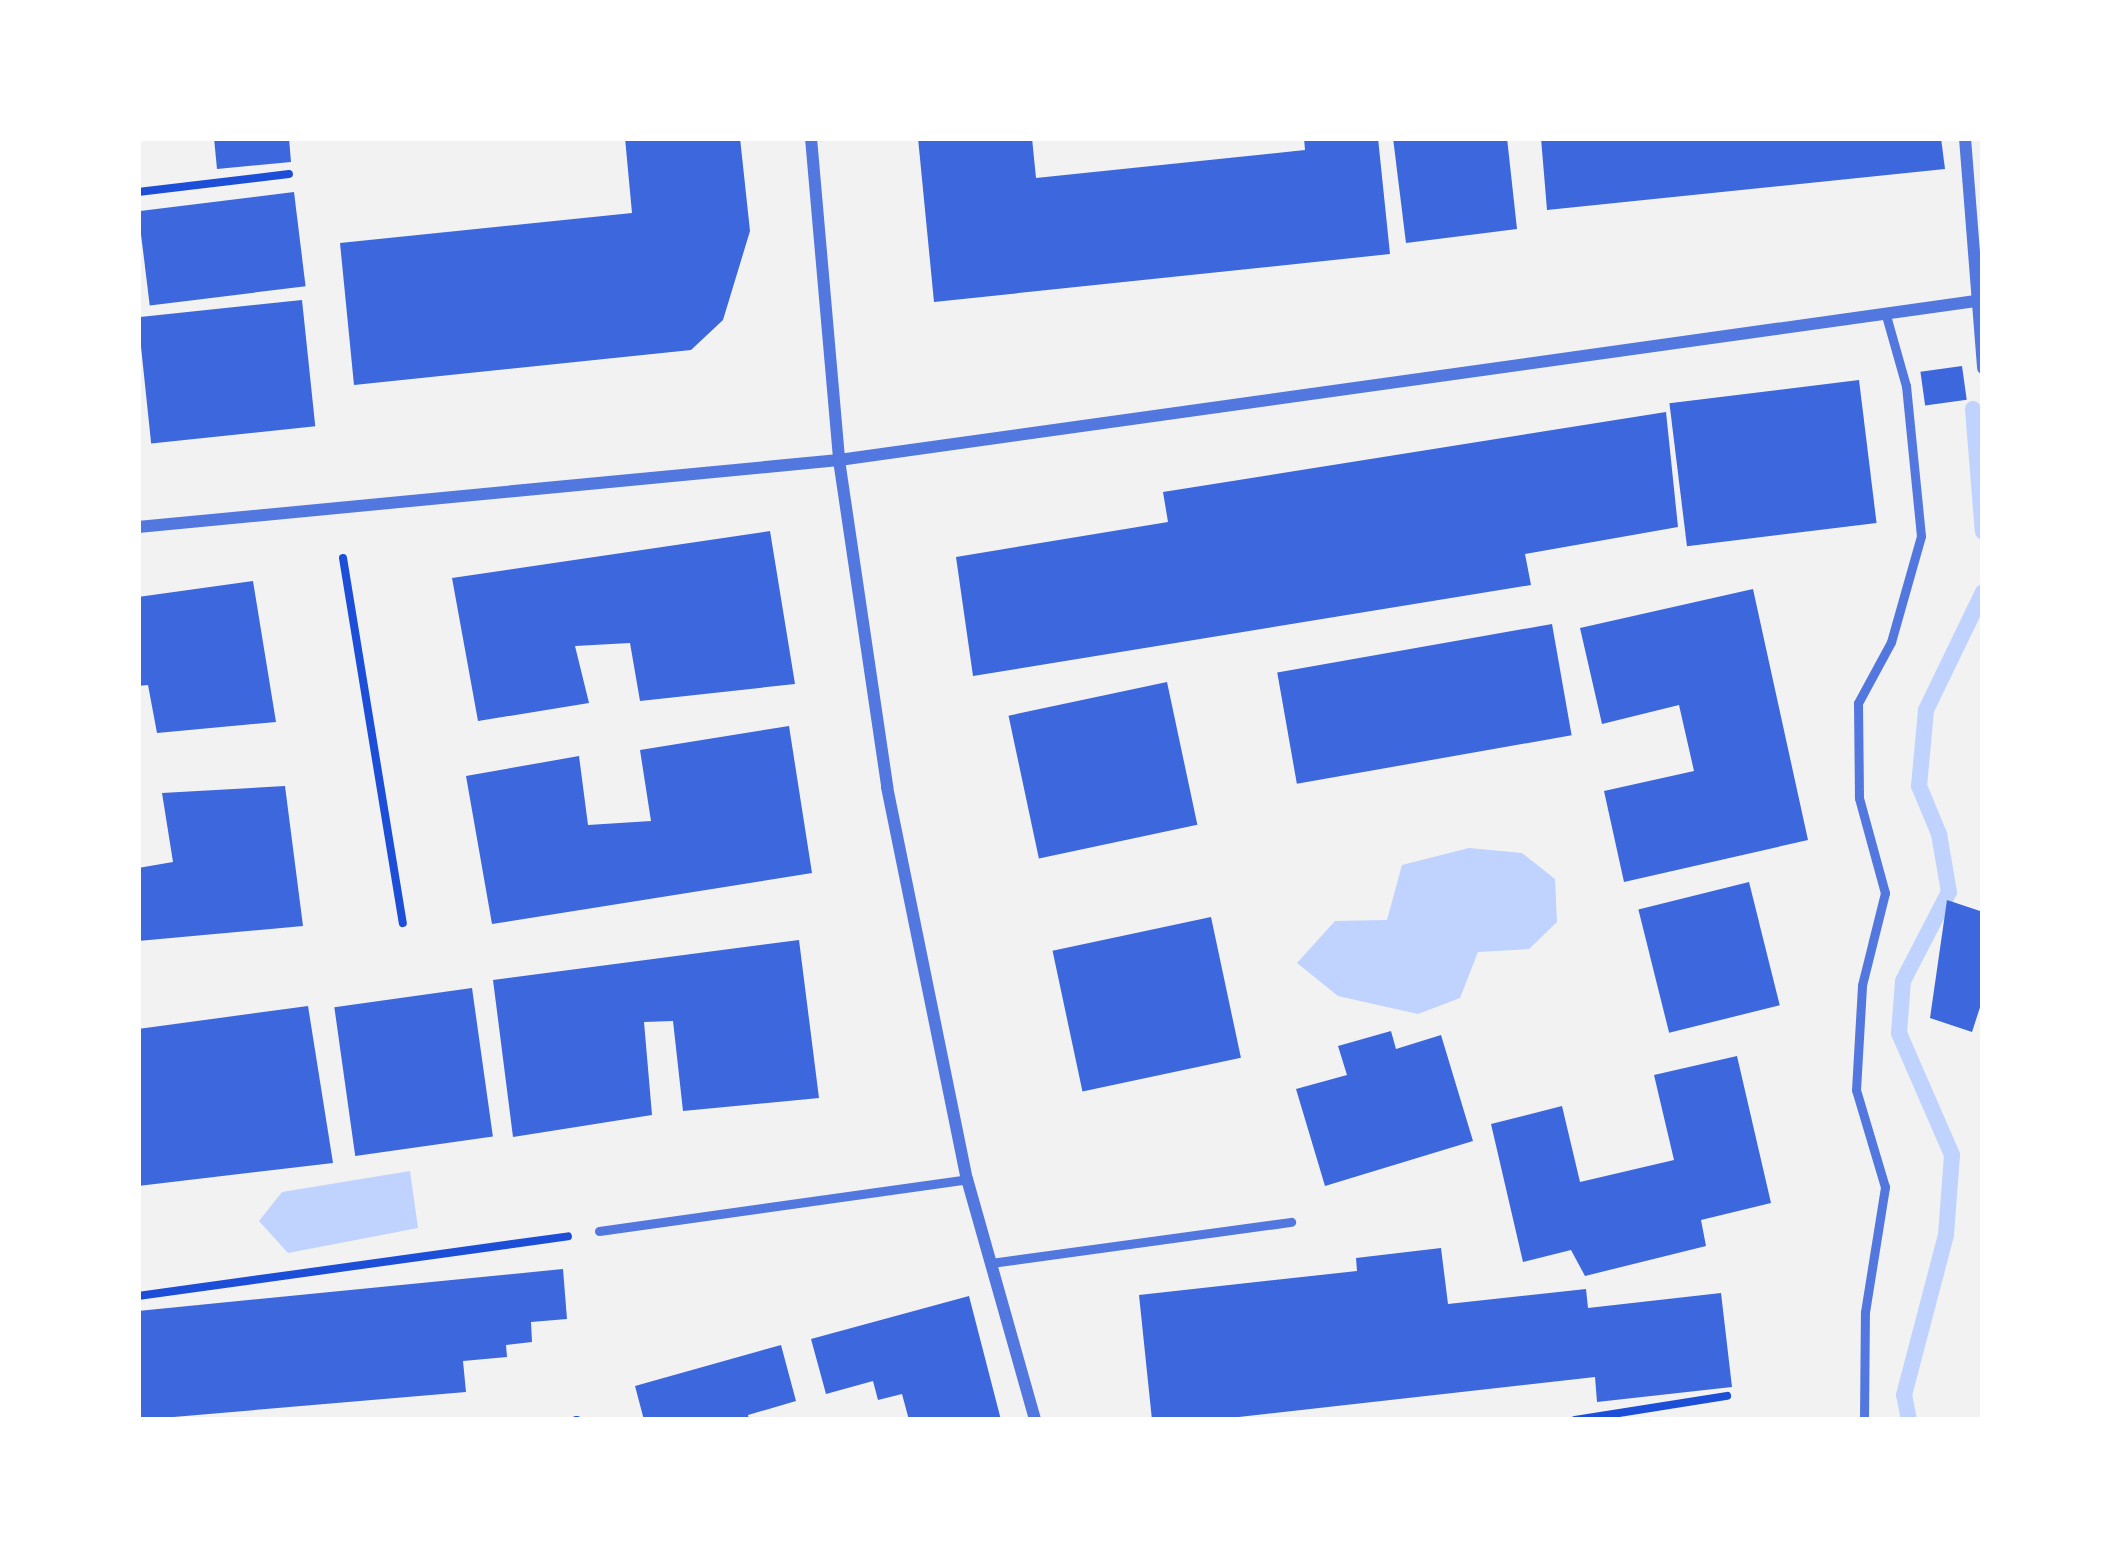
<!DOCTYPE html>
<style>
body{margin:0}
#map{position:relative;width:2121px;height:1558px;overflow:hidden;background:#f2f2f2;font-family:Raleway,sans-serif}
div>[style]{position:absolute}
.water>*{inset:0;background:#bfd3fe}
.stream>*{height:16px;margin:-8px;padding:0 8px;transform-origin:8px;border-radius:8px;background:#bfd3fe}
.building>*{inset:0;background:#3d67dc;transform-origin:0 0}
.path>*{height:8px;margin:-4px;padding:0 4px;transform-origin:4px;border-radius:4px;background:#1d4ed8}
.service>*{height:9px;margin:-4.5px;padding:0 4.5px;transform-origin:4.5px;border-radius:4.5px;background:#5277de}
.minor>*{height:12px;margin:-6px;padding:0 6px;transform-origin:6px;border-radius:6px;background:#5277de}
span{translate:-50% -50%;white-space:nowrap;text-align:center;line-height:1.15;-webkit-text-stroke:9px #fff;paint-order:stroke}
.frame{position:absolute;inset:0;border:141px solid #fff;pointer-events:none}
</style>
<div id="map">
<div class="water">
<i style="clip-path:polygon(1469px 848px,1522px 853px,1555px 879px,1557px 922px,1529px 949px,1478px 952px,1460px 998px,1418px 1014px,1338px 996px,1297px 963px,1335px 921px,1387px 920px,1402px 865px)"></i>
<i style="clip-path:polygon(410px 1171px,418px 1228px,288px 1253px,259px 1221px,282px 1192px)"></i>
</div>
<div class="stream">
<i style="left:1973px;top:409px;width:123px;rotate:85.4deg"></i>
<i style="left:1909px;top:1420px;width:25px;rotate:-101deg"></i>
<i style="left:1904px;top:1395px;width:165px;rotate:-75.3deg"></i>
<i style="left:1946px;top:1235px;width:80px;rotate:-85.7deg"></i>
<i style="left:1952px;top:1155px;width:133px;rotate:-113.5deg"></i>
<i style="left:1899px;top:1033px;width:52px;rotate:-85.6deg"></i>
<i style="left:1903px;top:981px;width:100px;rotate:-62.7deg"></i>
<i style="left:1949px;top:892px;width:59px;rotate:-99.8deg"></i>
<i style="left:1939px;top:834px;width:52px;rotate:-112.6deg"></i>
<i style="left:1919px;top:786px;width:76px;rotate:-84.7deg"></i>
<i style="left:1926px;top:710px;width:131px;rotate:-64.2deg"></i>
</div>
<div class="building">
<i style="clip-path:polygon(214px 138px,289px 138px,291px 162px,217px 169px)"></i>
<i style="clip-path:polygon(625px 138px,740px 138px,750px 231px,723px 320px,691px 350px,354px 385px,340px 243px,632px 213px)"></i>
<i style="clip-path:polygon(918px 138px,1032px 138px,1036px 178px,1305px 150px,1304px 138px,1378px 138px,1390px 254px,934px 302px)"></i>
<i style="clip-path:polygon(1393px 138px,1507px 138px,1517px 229px,1406px 243px)"></i>
<i style="clip-path:polygon(1541px 138px,1941px 138px,1945px 169px,1547px 210px)"></i>
<i style="left:294px;top:192px;width:95px;height:157px;rotate:83deg"></i>
<i style="left:302px;top:300px;width:127px;height:165px;rotate:84deg"></i>
<i style="left:1962px;top:366px;width:34px;height:42px;rotate:82deg"></i>
<i style="left:1859px;top:380px;width:144px;height:191px;rotate:83deg"></i>
<i style="clip-path:polygon(1666px 412px,1678px 527px,1525px 554px,1531px 585px,973px 676px,956px 557px,1168px 522px,1163px 492px)"></i>
<i style="clip-path:polygon(770px 531px,795px 684px,640px 701px,630px 643px,575px 646px,589px 703px,478px 721px,452px 578px)"></i>
<i style="clip-path:polygon(253px 581px,276px 722px,157px 733px,148px 685px,138px 686px,138px 597px)"></i>
<i style="clip-path:polygon(1753px 589px,1808px 840px,1624px 882px,1604px 791px,1694px 771px,1679px 705px,1602px 724px,1580px 628px)"></i>
<i style="left:1552px;top:624px;width:113px;height:279px;rotate:80deg"></i>
<i style="left:1167px;top:682px;width:146px;height:162px;rotate:78deg"></i>
<i style="clip-path:polygon(789px 726px,812px 873px,492px 924px,466px 776px,579px 756px,588px 825px,651px 821px,640px 750px)"></i>
<i style="clip-path:polygon(285px 786px,303px 926px,138px 941px,138px 868px,173px 862px,162px 793px)"></i>
<i style="left:1749px;top:882px;width:127px;height:114px;rotate:76deg"></i>
<i style="clip-path:polygon(1947px 900px,1983px 912px,1983px 998px,1972px 1032px,1930px 1018px)"></i>
<i style="left:1211px;top:917px;width:144px;height:162px;rotate:78deg"></i>
<i style="clip-path:polygon(799px 940px,819px 1098px,683px 1111px,673px 1021px,644px 1022px,652px 1115px,513px 1137px,493px 980px)"></i>
<i style="left:472px;top:988px;width:150px;height:139px;rotate:82deg"></i>
<i style="clip-path:polygon(308px 1006px,333px 1163px,138px 1186px,138px 1029px)"></i>
<i style="clip-path:polygon(1391px 1031px,1396px 1049px,1441px 1035px,1473px 1141px,1325px 1186px,1296px 1089px,1347px 1075px,1338px 1046px)"></i>
<i style="clip-path:polygon(1737px 1056px,1771px 1203px,1701px 1220px,1706px 1246px,1585px 1276px,1571px 1250px,1523px 1262px,1491px 1124px,1562px 1106px,1580px 1182px,1674px 1160px,1654px 1075px)"></i>
<i style="clip-path:polygon(1441px 1248px,1448px 1304px,1586px 1289px,1588px 1308px,1721px 1293px,1732px 1387px,1597px 1402px,1595px 1377px,1212px 1420px,1152px 1420px,1139px 1295px,1357px 1271px,1356px 1258px)"></i>
<i style="clip-path:polygon(563px 1269px,567px 1319px,531px 1322px,532px 1342px,506px 1345px,507px 1357px,463px 1361px,466px 1392px,138px 1420px,138px 1311px)"></i>
<i style="clip-path:polygon(969px 1296px,1001px 1420px,909px 1420px,902px 1394px,878px 1400px,873px 1381px,826px 1394px,811px 1339px)"></i>
<i style="clip-path:polygon(781px 1345px,796px 1401px,748px 1415px,749px 1420px,644px 1420px,635px 1386px)"></i>
</div>
<div class="path">
<i style="left:138px;top:192px;width:152px;rotate:-6.8deg"></i>
<i style="left:343px;top:558px;width:370px;rotate:80.7deg"></i>
<i style="left:138px;top:1296px;width:434px;rotate:-7.9deg"></i>
<i style="left:576px;top:1420px;width:1px"></i>
<i style="left:1575px;top:1420px;width:154px;rotate:-9deg"></i>
</div>
<div class="service">
<i style="left:599px;top:1231px;width:372px;rotate:-8deg"></i>
<i style="left:991px;top:1263px;width:303px;rotate:-7.8deg"></i>
<i style="left:1864px;top:1420px;width:108px;rotate:-89.5deg"></i>
<i style="left:1865px;top:1312px;width:127px;rotate:-80.9deg"></i>
<i style="left:1885px;top:1187px;width:101px;rotate:-106.6deg"></i>
<i style="left:1856px;top:1090px;width:105px;rotate:-86.7deg"></i>
<i style="left:1862px;top:985px;width:95px;rotate:-76deg"></i>
<i style="left:1885px;top:893px;width:98px;rotate:-105.3deg"></i>
<i style="left:1859px;top:798px;width:95px;rotate:-90.6deg"></i>
<i style="left:1858px;top:703px;width:69px;rotate:-61.6deg"></i>
<i style="left:1891px;top:642px;width:110px;rotate:-74.2deg"></i>
<i style="left:1921px;top:536px;width:151px;rotate:-95.7deg"></i>
<i style="left:1906px;top:386px;width:77px;rotate:-105.8deg"></i>
</div>
<div class="minor">
<i style="left:811px;top:138px;width:323px;rotate:85deg"></i>
<i style="left:839px;top:460px;width:331px;rotate:81.6deg"></i>
<i style="left:887px;top:787px;width:400px;rotate:78.5deg"></i>
<i style="left:967px;top:1179px;width:250px;rotate:74.2deg"></i>
<i style="left:1965px;top:138px;width:231px;rotate:85.5deg"></i>
<i style="left:138px;top:527px;width:704px;rotate:-5.46deg"></i>
<i style="left:839px;top:460px;width:1155px;rotate:-7.96deg"></i>
</div>
<div class="frame"></div>
</div>
